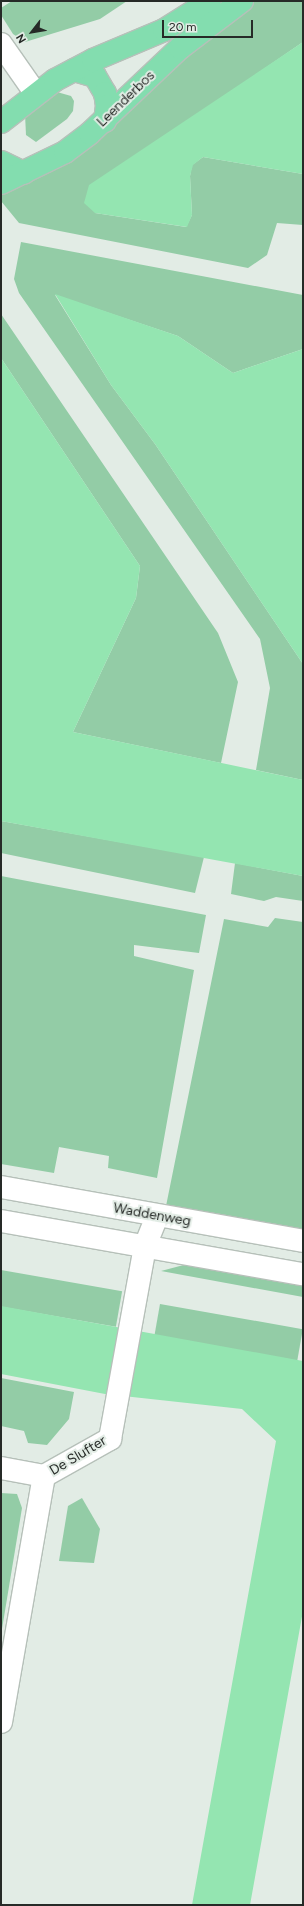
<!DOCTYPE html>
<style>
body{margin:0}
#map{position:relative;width:304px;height:1906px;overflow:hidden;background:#e2ece5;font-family:Figtree,sans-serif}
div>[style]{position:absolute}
.green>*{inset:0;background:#93cca6;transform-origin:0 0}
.water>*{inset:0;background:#94e5b1}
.roads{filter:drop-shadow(1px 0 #b6c0b9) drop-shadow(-1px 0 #b6c0b9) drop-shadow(0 1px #b6c0b9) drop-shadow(0 -1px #b6c0b9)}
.minor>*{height:22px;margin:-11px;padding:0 11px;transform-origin:11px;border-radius:11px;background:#fff}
.major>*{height:22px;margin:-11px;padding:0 11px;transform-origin:11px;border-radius:11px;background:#83ddaf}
span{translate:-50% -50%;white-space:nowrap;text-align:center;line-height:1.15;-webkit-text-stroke:4px #e2ece5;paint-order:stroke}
.street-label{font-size:14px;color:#262a27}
.frame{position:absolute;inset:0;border:2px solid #262a27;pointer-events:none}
.north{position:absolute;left:12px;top:12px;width:40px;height:40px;-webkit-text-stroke:3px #e2ece5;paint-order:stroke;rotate:239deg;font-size:11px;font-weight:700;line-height:16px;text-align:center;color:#262a27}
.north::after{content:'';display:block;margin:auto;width:14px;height:18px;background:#262a27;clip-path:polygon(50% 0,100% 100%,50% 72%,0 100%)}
.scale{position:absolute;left:162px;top:20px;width:91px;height:18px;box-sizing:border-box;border:2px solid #262a27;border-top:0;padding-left:5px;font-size:12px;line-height:14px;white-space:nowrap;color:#262a27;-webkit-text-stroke:3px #e2ece5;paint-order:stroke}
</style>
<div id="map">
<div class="green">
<i style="clip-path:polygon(12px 1px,127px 1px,100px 19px,25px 42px,13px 34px,1px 15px,1px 8px)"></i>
<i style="clip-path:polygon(255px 1px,303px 1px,303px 42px,239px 86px,95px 213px,186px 227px,192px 215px,190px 176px,192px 165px,203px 157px,303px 174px,303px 225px,277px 223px,267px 255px,248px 268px,19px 223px,1px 201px,1px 193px)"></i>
<i style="clip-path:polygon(57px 92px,71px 96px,74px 101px,73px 111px,67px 119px,36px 142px,26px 135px,25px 114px)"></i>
<i style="clip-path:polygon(21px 242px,303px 295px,303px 349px,233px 373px,178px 336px,55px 295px,111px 385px,155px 444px,303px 664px,303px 780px,256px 770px,270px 688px,260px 639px,19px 293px,14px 279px)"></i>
<i style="clip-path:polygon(1px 314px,218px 633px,238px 682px,221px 763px,73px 732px,136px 598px,140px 566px,1px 358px)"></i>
<i style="clip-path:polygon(1px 821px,204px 857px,195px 893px,1px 853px)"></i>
<i style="clip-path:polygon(235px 863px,303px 876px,303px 901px,276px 897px,264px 901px,231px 894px)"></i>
<i style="clip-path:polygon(1px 876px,206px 915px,199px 953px,134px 945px,134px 956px,194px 970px,157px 1178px,108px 1168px,109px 1156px,59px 1147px,54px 1173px,1px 1164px)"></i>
<i style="clip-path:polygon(275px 918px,303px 922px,303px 1234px,165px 1211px,224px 919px,268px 927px)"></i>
<i style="clip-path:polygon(195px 1262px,303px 1281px,303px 1297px,161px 1271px)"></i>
<i style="left:1px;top:1270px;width:123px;height:36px;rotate:10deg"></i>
<i style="left:160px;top:1304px;width:145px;height:32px;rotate:10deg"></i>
<i style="clip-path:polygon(1px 1378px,74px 1392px,69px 1419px,47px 1445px,28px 1443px,24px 1431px,1px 1426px)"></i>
<i style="clip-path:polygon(1px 1493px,17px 1494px,22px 1508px,1px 1635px)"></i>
<i style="clip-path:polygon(82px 1498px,100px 1529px,94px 1563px,59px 1561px,68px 1506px)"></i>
</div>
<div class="water">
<i style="clip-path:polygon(303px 42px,303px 174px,203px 157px,193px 165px,190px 176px,192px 215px,187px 227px,95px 213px,84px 203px,89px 185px)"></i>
<i style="clip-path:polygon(55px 294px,178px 336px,233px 373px,303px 349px,303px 664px,155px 444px,111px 385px)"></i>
<i style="clip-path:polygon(1px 358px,140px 566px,136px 598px,73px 732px,303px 780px,303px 876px,1px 821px)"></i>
<i style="clip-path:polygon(1px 1306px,303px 1361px,303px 1611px,250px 1905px,192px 1905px,276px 1441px,242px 1409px,105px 1394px,1px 1374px)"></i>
</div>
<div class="roads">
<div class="minor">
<i style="left:1px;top:44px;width:61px;rotate:55deg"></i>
<i style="left:1px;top:1187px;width:307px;rotate:10.1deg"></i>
<i style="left:1px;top:1221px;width:307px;rotate:10deg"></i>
<i style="left:1px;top:1468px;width:44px;rotate:10.5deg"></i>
<i style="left:1px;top:1722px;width:250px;rotate:-80.1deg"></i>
<i style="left:44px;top:1476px;width:76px;rotate:-29.3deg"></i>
<i style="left:110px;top:1439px;width:196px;rotate:-79.7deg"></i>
<i style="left:145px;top:1246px;width:32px;rotate:-68deg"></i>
</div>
<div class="major">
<i style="left:74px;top:70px;width:22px;rotate:16deg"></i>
<i style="left:95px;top:76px;width:20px;rotate:60deg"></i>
<i style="left:105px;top:93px;width:13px;rotate:81deg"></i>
<i style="left:107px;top:106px;width:15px;rotate:98deg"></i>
<i style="left:1px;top:122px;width:68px;rotate:-37.9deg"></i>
<i style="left:55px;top:80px;width:43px;rotate:-27.8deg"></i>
<i style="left:93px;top:60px;width:77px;rotate:-22.9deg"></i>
<i style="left:164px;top:30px;width:54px;rotate:-32.2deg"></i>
<i style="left:1px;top:162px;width:25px;rotate:26deg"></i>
<i style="left:1px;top:183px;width:71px;rotate:-25.8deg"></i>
<i style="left:65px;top:152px;width:31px;rotate:-37deg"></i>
<i style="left:90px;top:133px;width:124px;rotate:-43.4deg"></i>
<i style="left:180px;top:48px;width:78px;rotate:-37.2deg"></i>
</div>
</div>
<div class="street-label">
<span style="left:126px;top:99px;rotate:-44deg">Leenderbos</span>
<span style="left:152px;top:1215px;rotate:10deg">Waddenweg</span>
<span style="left:78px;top:1456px;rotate:-31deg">De Slufter</span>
</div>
<div class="frame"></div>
<div class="north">N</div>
<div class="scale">20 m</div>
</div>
